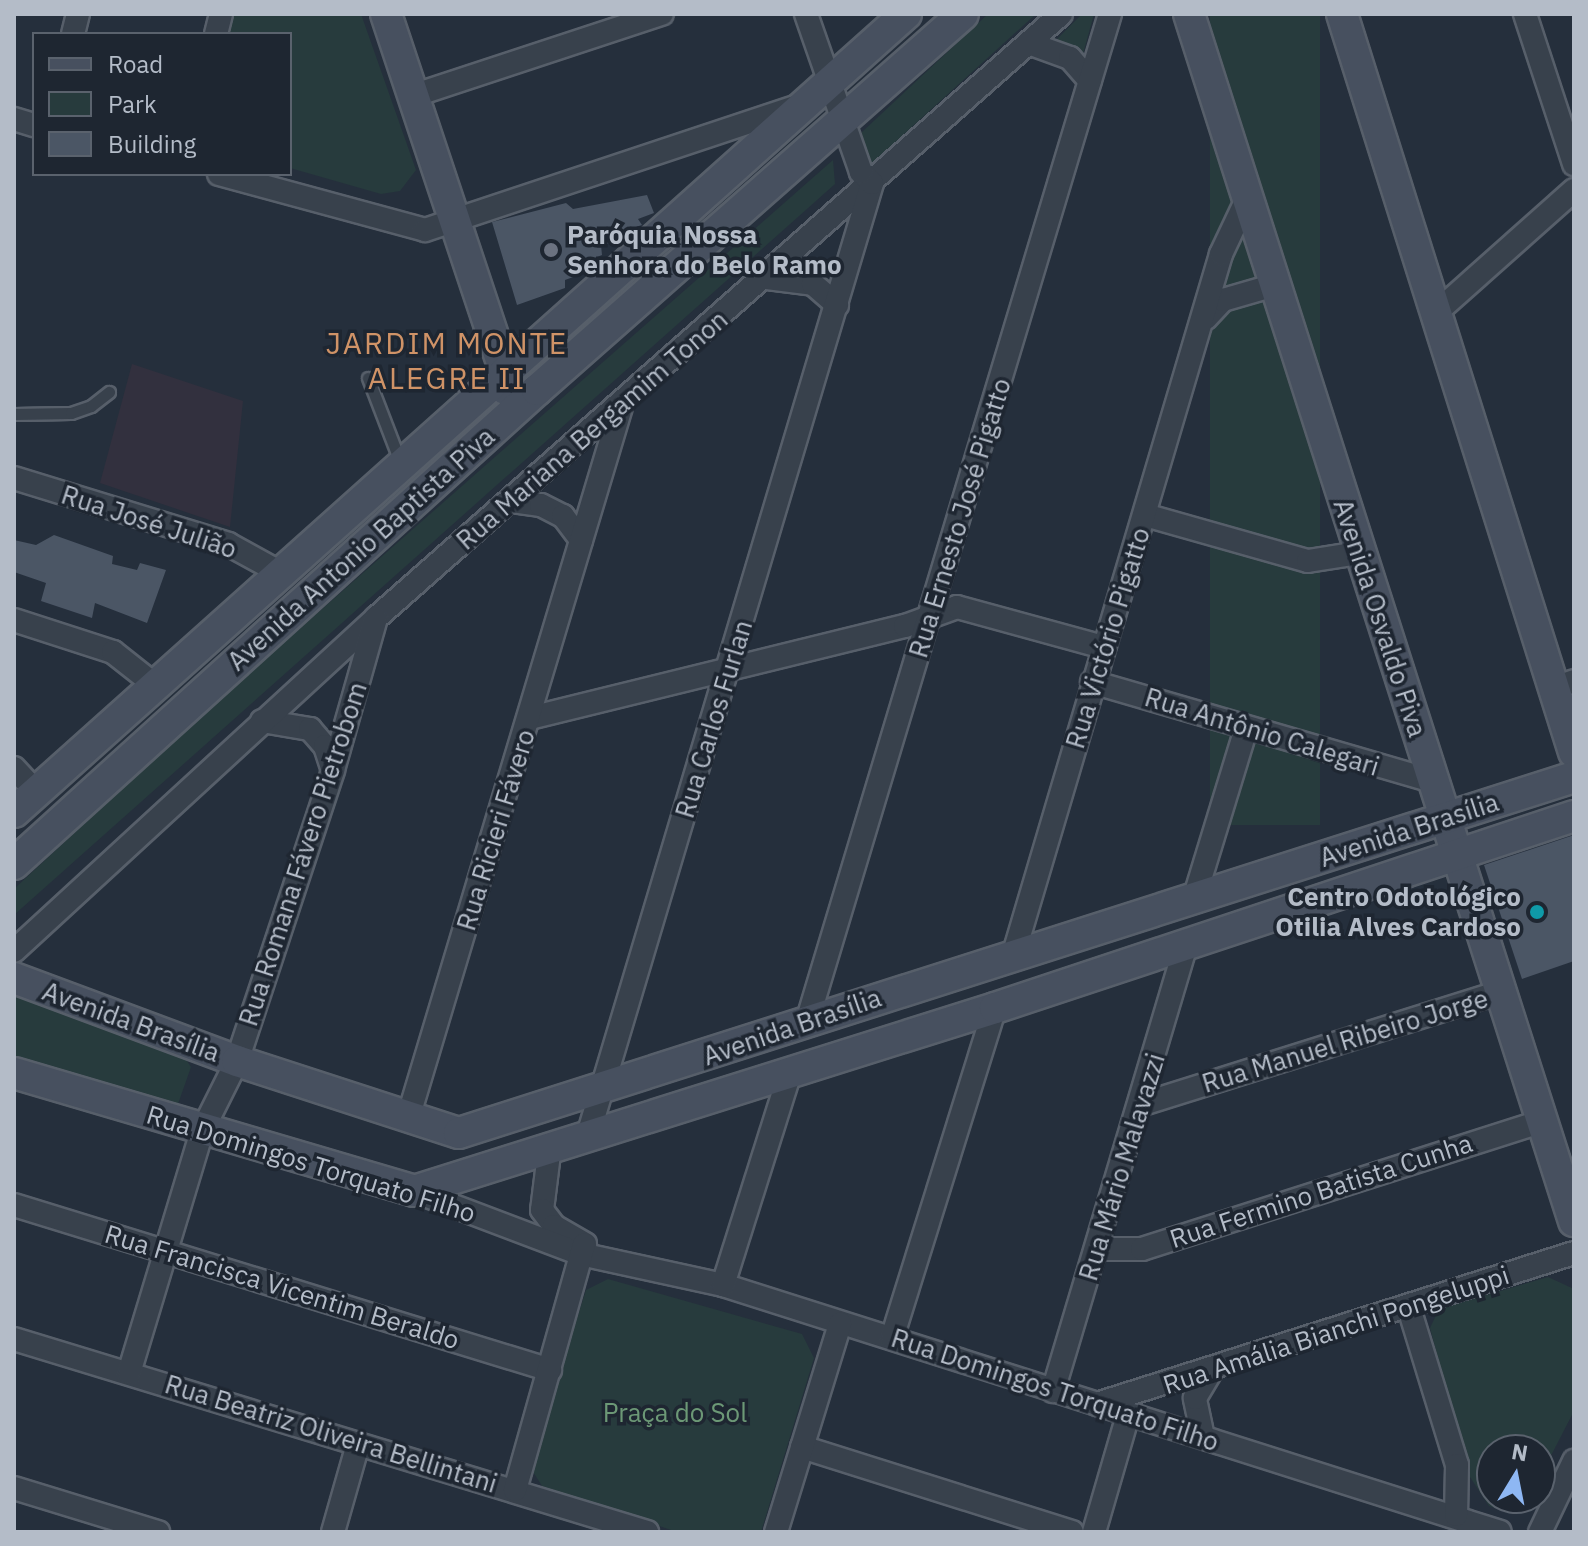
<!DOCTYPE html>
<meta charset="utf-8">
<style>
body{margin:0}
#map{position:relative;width:1588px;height:1546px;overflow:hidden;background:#252f3c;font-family:"IBM Plex Sans",sans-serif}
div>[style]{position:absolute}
.medical>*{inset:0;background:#32303e}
.green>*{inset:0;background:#273b3d;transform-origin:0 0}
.building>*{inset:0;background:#4b5665}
.roads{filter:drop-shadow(2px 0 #575f6a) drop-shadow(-2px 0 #575f6a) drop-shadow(0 2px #575f6a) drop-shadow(0 -2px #575f6a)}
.lane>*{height:11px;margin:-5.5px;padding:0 5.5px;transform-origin:5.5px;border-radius:5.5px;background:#38414c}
.street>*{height:22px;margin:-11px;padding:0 11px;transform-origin:11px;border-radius:11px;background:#38414c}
.secondary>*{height:30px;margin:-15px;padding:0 15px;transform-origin:15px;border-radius:15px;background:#47505f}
.dots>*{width:22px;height:22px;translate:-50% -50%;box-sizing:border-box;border:4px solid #1e2631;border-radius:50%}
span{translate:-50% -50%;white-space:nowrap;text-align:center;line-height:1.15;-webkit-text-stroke:7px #1e2631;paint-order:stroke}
.poi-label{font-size:26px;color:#b4bcc8;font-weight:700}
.left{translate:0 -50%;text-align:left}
.right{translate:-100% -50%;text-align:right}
.street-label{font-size:26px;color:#b4bcc8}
.park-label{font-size:26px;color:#6c9876}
.quarter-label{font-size:30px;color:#d09367;letter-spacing:2px}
.frame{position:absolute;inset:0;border:16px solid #b4bcc8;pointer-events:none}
.legend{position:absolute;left:32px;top:32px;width:260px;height:144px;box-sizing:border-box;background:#1e2631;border:2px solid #5a626d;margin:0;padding:10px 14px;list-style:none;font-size:24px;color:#b4bcc8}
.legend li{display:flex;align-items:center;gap:16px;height:40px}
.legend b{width:40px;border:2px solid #5a626d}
.north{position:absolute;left:1476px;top:1434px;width:80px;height:80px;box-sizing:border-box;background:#1e2631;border:2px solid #5a626d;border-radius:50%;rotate:10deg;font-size:22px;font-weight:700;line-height:32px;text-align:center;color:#b4bcc8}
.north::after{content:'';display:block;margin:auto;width:28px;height:36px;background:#8eb7f3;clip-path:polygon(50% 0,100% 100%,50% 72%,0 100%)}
</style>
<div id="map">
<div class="medical">
<i style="clip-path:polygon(132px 364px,243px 401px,230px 527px,100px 483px)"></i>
</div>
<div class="green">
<i style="clip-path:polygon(229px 14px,361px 14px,416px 170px,400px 191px,381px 194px,290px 168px,290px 34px,224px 34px)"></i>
<i style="clip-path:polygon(988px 14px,1036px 14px,870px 165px,861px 133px)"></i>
<i style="clip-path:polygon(1082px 14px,1094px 14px,1083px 54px,1056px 40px)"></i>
<i style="left:1210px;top:14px;width:110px;height:811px"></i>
<i style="clip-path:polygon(833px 160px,835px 184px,14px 915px,14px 889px,206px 711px)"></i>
<i style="clip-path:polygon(14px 993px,183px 1055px,191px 1067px,178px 1104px,14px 1060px)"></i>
<i style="clip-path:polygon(1548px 1277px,1574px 1289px,1574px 1411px,1540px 1477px,1540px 1450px,1492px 1450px,1492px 1498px,1529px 1498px,1507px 1512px,1489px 1506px,1470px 1477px,1430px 1328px,1439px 1309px)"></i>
<i style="clip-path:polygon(608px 1279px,802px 1334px,814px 1358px,761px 1532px,677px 1532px,542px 1486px,530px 1467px,586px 1290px)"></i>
</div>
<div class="building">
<i style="clip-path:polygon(647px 195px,654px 213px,638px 219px,642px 225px,617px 233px,619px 242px,601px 245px,602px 255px,585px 262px,587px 272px,565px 280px,565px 288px,517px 305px,492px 222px,566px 203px,573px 209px)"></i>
<i style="clip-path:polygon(54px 535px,113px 556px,112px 564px,137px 570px,140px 563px,166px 570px,147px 623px,95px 603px,92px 618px,41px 601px,46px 583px,14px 572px,14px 540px,36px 545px)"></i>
<i style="clip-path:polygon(1574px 835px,1574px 961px,1522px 979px,1484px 865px)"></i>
</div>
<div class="roads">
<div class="lane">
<i style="left:368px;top:378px;width:92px;rotate:69deg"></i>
<i style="left:14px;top:414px;width:57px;rotate:-1deg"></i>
<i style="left:71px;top:413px;width:21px;rotate:-19deg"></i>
<i style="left:91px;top:406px;width:23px;rotate:-38deg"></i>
</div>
<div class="street">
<i style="left:1525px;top:14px;width:158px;rotate:71.9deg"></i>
<i style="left:73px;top:34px;width:21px;rotate:-76deg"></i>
<i style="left:216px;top:34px;width:21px;rotate:-76deg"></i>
<i style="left:1031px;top:44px;width:41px;rotate:19.7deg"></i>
<i style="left:1070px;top:58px;width:30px;rotate:49deg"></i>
<i style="left:412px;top:96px;width:263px;rotate:-18.2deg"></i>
<i style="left:14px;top:119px;width:21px;rotate:17deg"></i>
<i style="left:219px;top:174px;width:213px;rotate:15.2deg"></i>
<i style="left:425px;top:230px;width:395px;rotate:-18.4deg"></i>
<i style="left:767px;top:278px;width:46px;rotate:7.4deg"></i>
<i style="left:813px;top:284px;width:32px;rotate:41deg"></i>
<i style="left:1437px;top:312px;width:183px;rotate:-41.7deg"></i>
<i style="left:1206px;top:318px;width:25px;rotate:-47deg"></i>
<i style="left:1223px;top:300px;width:54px;rotate:-16.1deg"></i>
<i style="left:14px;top:478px;width:224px;rotate:17.1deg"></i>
<i style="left:228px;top:544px;width:60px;rotate:28.7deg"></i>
<i style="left:512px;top:501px;width:29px;rotate:8deg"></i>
<i style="left:541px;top:505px;width:25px;rotate:27deg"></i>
<i style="left:563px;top:516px;width:30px;rotate:53deg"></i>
<i style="left:1145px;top:515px;width:169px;rotate:15.8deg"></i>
<i style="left:1308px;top:561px;width:52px;rotate:-8.9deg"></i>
<i style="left:14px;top:620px;width:104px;rotate:17.9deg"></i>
<i style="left:113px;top:652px;width:53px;rotate:38.2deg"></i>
<i style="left:1092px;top:682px;width:354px;rotate:16.2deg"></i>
<i style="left:1554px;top:688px;width:21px;rotate:-19deg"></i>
<i style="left:530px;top:718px;width:386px;rotate:-13.8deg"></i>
<i style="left:905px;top:626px;width:55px;rotate:-20.1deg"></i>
<i style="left:957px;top:607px;width:151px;rotate:15.3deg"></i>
<i style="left:262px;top:721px;width:49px;rotate:9.5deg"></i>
<i style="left:310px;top:729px;width:23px;rotate:49deg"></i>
<i style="left:325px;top:746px;width:25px;rotate:72deg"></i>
<i style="left:14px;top:768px;width:33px;rotate:47deg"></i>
<i style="left:1194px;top:899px;width:178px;rotate:-73deg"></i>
<i style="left:14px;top:951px;width:492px;rotate:-42.6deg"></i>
<i style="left:376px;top:618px;width:913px;rotate:-41.4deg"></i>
<i style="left:1014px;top:953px;width:729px;rotate:-73.5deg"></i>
<i style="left:1221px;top:254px;width:61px;rotate:-64.7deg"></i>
<i style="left:807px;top:1022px;width:1053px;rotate:-73.27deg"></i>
<i style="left:1143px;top:1104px;width:375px;rotate:-17.4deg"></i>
<i style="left:408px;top:1118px;width:742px;rotate:-73.32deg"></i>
<i style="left:589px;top:1132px;width:990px;rotate:-73.39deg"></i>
<i style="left:872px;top:183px;width:16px;rotate:-135deg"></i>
<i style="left:861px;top:172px;width:167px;rotate:-109.2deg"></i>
<i style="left:550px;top:1146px;width:64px;rotate:97.1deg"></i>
<i style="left:542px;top:1210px;width:20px;rotate:53deg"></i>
<i style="left:554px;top:1226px;width:36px;rotate:30deg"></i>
<i style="left:414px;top:1191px;width:178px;rotate:20.7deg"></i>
<i style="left:581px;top:1254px;width:145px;rotate:12.3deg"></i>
<i style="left:723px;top:1285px;width:815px;rotate:17.63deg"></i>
<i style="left:14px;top:1205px;width:561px;rotate:17.11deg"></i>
<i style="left:1099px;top:1249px;width:43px"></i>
<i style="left:1142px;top:1249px;width:420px;rotate:-17.7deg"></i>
<i style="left:723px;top:1285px;width:223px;rotate:-72.5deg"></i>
<i style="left:1409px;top:1308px;width:164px;rotate:73deg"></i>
<i style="left:1457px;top:1465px;width:50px;rotate:91.1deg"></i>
<i style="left:892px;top:1338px;width:346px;rotate:-72.7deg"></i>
<i style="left:14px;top:1339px;width:662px;rotate:16.96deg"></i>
<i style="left:129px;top:1373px;width:253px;rotate:-73.2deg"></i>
<i style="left:202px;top:1131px;width:78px;rotate:-63.4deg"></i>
<i style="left:237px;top:1061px;width:306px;rotate:-71.7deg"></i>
<i style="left:333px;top:770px;width:158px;rotate:-74.2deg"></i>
<i style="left:1053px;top:1391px;width:469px;rotate:-73.4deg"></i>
<i style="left:1097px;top:1404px;width:500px;rotate:-17.57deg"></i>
<i style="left:1203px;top:1437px;width:40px;rotate:-102deg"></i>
<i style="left:1195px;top:1398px;width:31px;rotate:-59deg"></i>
<i style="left:802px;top:1447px;width:283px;rotate:17.5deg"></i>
<i style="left:14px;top:1488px;width:151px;rotate:17deg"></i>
<i style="left:515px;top:1490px;width:255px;rotate:-74.3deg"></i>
<i style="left:333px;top:1532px;width:91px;rotate:-74.1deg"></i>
<i style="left:776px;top:1532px;width:218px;rotate:-72.9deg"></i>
<i style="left:1094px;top:1532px;width:122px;rotate:-73.8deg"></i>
<i style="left:1540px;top:1532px;width:79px;rotate:-64.4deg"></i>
</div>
<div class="secondary">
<i style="left:386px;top:14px;width:377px;rotate:71.6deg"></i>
<i style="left:505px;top:372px;width:17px;rotate:90deg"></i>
<i style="left:1189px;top:14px;width:1267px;rotate:72.31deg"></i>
<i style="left:1342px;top:14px;width:774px;rotate:72.55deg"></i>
<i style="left:14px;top:812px;width:1197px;rotate:-41.82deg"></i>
<i style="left:14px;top:864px;width:706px;rotate:-42.19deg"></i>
<i style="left:537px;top:390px;width:568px;rotate:-41.43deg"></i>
<i style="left:14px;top:978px;width:238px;rotate:20.4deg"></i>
<i style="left:237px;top:1061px;width:233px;rotate:18deg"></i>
<i style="left:459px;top:1133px;width:1170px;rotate:-17.71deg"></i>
<i style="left:14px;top:1073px;width:417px;rotate:16.4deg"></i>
<i style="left:414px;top:1191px;width:609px;rotate:-17.48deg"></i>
<i style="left:995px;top:1008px;width:610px;rotate:-18.35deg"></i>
</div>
</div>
<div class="dots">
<i style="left:551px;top:250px;background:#6b7280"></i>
<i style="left:1537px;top:912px;background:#0f9aa8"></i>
</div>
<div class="poi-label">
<span class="left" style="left:567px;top:250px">Paróquia Nossa<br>Senhora do Belo Ramo</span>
<span class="right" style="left:1521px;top:912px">Centro Odotológico<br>Otilia Alves Cardoso</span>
</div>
<div class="street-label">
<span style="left:592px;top:430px;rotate:-41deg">Rua Mariana Bergamim Tonon</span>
<span style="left:960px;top:518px;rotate:-73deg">Rua Ernesto José Pigatto</span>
<span style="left:149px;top:522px;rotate:18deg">Rua José Julião</span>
<span style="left:361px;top:549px;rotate:-42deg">Avenida Antonio Baptista Piva</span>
<span style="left:1380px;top:618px;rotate:72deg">Avenida Osvaldo Piva</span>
<span style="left:1108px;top:638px;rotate:-73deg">Rua Victório Pigatto</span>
<span style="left:714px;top:719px;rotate:-73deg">Rua Carlos Furlan</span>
<span style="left:1262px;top:732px;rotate:17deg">Rua Antônio Calegari</span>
<span style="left:496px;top:830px;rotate:-73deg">Rua Ricieri Fávero</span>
<span style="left:1409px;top:830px;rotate:-18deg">Avenida Brasília</span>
<span style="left:303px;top:854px;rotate:-72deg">Rua Romana Fávero Pietrobom</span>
<span style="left:131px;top:1022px;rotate:20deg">Avenida Brasília</span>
<span style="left:792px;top:1027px;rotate:-19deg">Avenida Brasília</span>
<span style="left:1345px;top:1041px;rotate:-17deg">Rua Manuel Ribeiro Jorge</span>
<span style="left:311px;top:1164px;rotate:17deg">Rua Domingos Torquato Filho</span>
<span style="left:1122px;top:1167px;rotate:-73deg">Rua Mário Malavazzi</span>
<span style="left:1321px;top:1191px;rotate:-18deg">Rua Fermino Batista Cunha</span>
<span style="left:282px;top:1287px;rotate:17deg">Rua Francisca Vicentim Beraldo</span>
<span style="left:1336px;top:1330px;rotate:-18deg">Rua Amália Bianchi Pongeluppi</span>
<span style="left:1055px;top:1390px;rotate:18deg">Rua Domingos Torquato Filho</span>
<span style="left:331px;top:1434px;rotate:17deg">Rua Beatriz Oliveira Bellintani</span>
</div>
<div class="park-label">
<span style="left:675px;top:1413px">Praça do Sol</span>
</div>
<div class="quarter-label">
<span style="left:447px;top:360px">JARDIM MONTE<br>ALEGRE II</span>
</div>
<div class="frame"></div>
<ul class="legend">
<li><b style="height:10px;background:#47505f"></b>Road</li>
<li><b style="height:22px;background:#273b3d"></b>Park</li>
<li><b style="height:22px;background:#4b5665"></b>Building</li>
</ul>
<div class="north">N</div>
</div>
